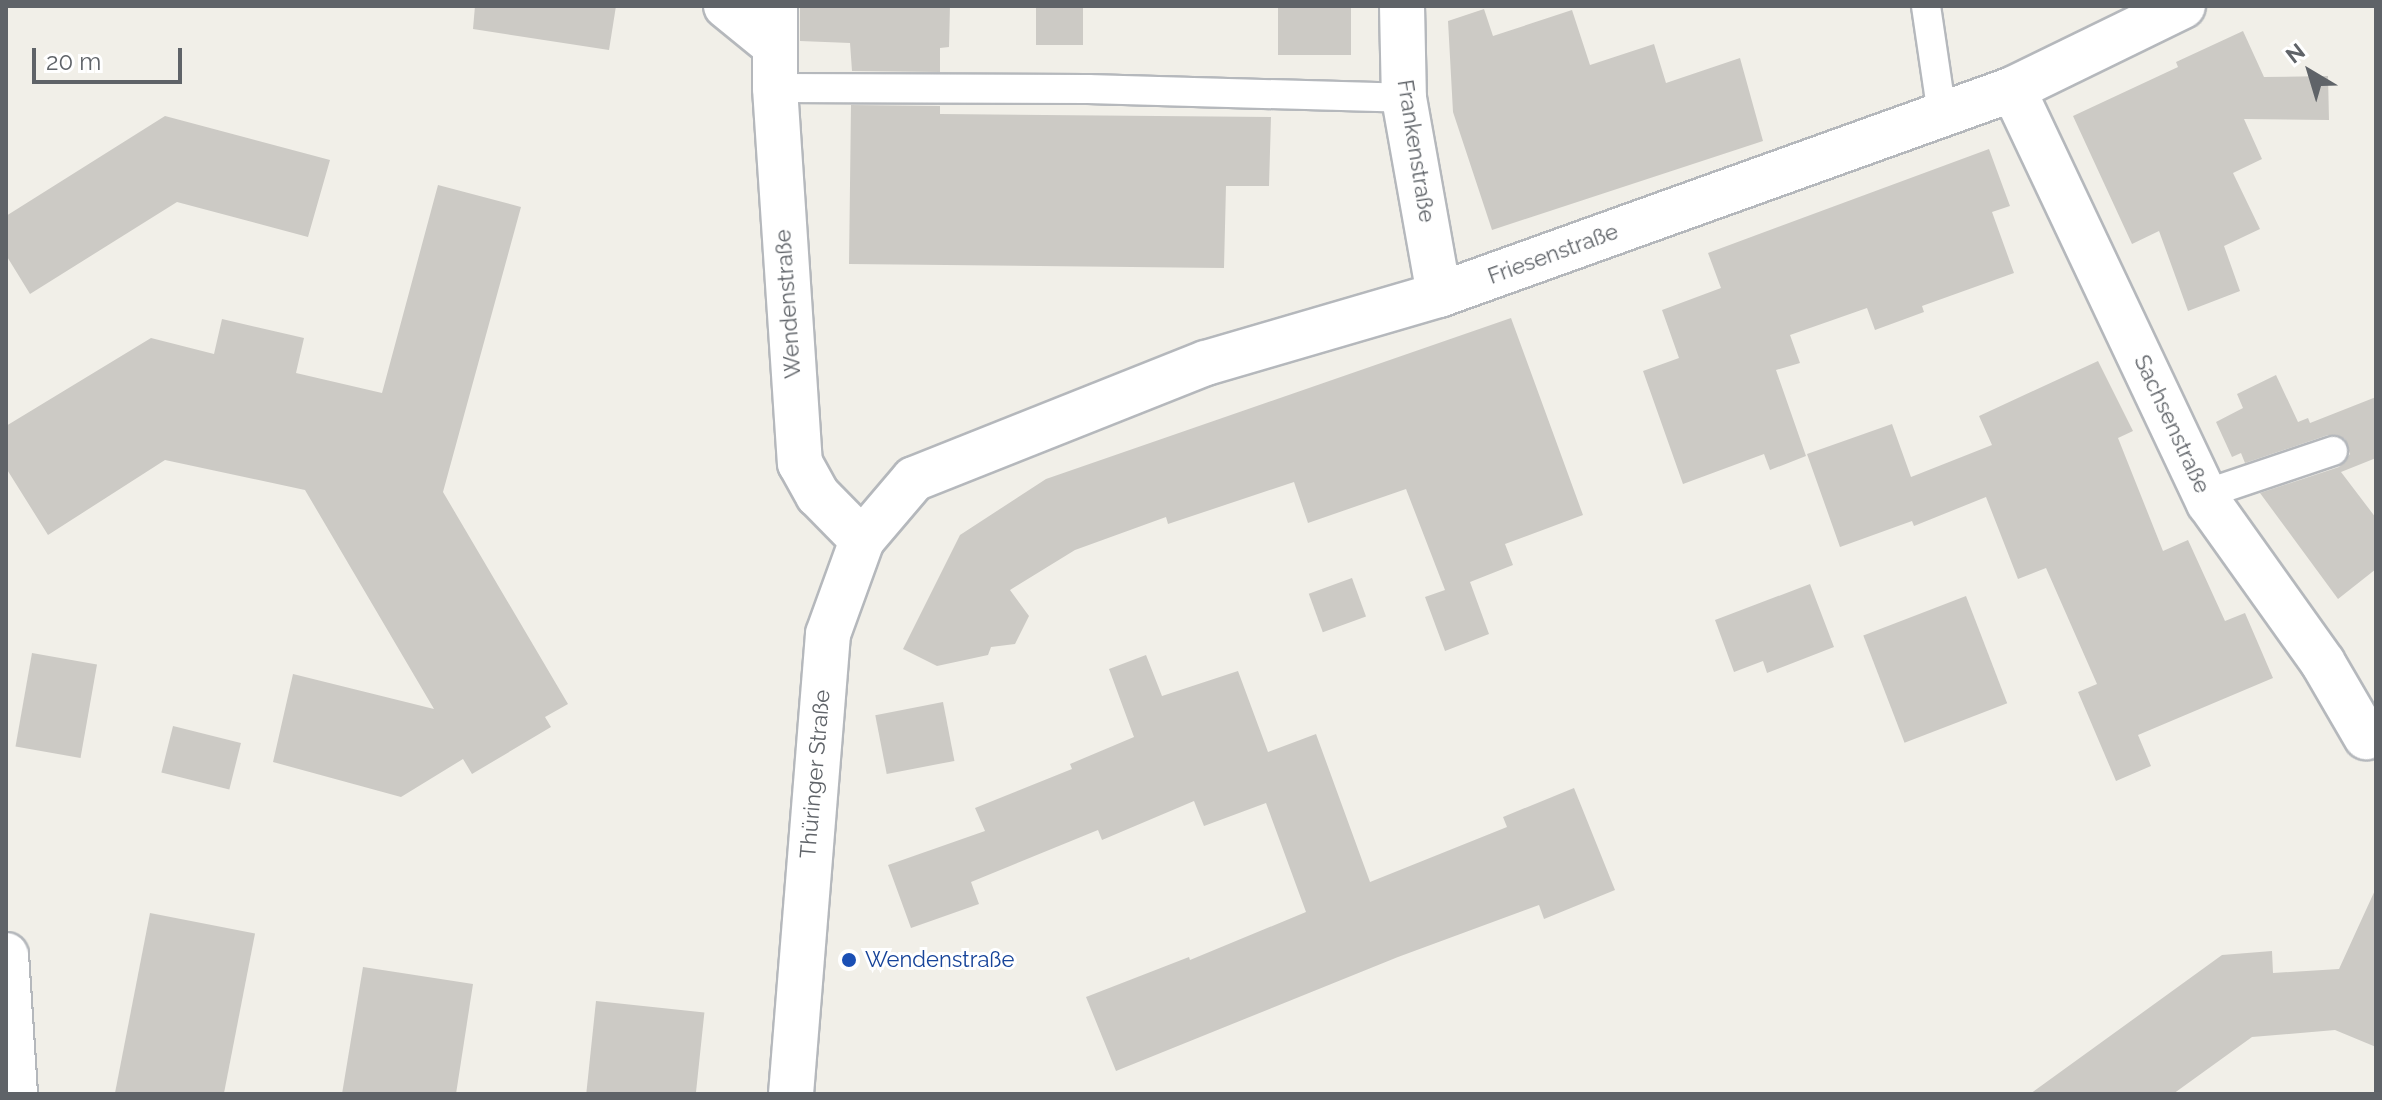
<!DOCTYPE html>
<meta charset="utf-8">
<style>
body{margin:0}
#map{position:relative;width:2382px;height:1100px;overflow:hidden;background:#f1efe8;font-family:Raleway,sans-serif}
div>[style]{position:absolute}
.building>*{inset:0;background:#cccac5;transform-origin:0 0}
.roads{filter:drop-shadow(2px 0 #b5b8bc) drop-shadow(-2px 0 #b5b8bc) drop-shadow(0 2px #b5b8bc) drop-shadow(0 -2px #b5b8bc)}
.service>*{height:28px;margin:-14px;padding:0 14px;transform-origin:14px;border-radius:14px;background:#fff}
.minor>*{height:44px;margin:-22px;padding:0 22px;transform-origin:22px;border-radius:22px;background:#fff}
.dots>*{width:22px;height:22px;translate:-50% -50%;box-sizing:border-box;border:4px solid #fff;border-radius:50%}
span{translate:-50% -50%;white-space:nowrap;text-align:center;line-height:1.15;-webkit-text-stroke:6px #fff;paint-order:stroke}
.street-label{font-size:22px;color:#5f6368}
.transit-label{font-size:22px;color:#164399}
.left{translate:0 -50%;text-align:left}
.frame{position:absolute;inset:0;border:8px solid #5f6368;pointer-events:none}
.north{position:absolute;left:2270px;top:32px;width:80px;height:80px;-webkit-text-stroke:6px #fff;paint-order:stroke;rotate:322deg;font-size:22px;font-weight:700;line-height:32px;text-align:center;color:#5f6368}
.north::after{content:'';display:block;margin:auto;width:28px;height:36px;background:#5f6368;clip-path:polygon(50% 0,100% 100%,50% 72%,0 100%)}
.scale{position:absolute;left:32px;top:48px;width:150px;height:36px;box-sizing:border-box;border:4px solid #5f6368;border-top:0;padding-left:10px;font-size:24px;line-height:28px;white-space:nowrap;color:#5f6368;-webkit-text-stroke:6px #fff;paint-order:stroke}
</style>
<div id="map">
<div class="building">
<i style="clip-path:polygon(475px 6px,616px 6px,609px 50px,473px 29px)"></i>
<i style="clip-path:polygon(800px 6px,950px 6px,949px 47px,940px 48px,940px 72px,852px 71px,850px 43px,800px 41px)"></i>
<i style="left:1036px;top:6px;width:47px;height:39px"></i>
<i style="left:1278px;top:6px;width:73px;height:49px"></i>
<i style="clip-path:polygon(1484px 9px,1493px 36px,1572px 10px,1590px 65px,1654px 44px,1666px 83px,1740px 58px,1763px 141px,1492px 230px,1453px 112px,1448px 21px)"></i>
<i style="clip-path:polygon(2243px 31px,2264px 77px,2328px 76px,2329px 120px,2244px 119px,2262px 159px,2233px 173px,2260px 229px,2224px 246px,2240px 291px,2188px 311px,2159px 231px,2132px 244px,2073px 116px,2178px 67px,2176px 62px)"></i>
<i style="clip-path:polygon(851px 105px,940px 106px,940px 114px,1271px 117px,1269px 186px,1226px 186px,1224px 268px,849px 264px)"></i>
<i style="clip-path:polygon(165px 116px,330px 160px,308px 237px,177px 202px,30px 294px,6px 255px,6px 216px)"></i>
<i style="clip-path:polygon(1989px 149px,2010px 206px,1992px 212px,2014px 273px,1922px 306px,1924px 312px,1875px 330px,1867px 308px,1790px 335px,1800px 363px,1776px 370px,1806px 456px,1770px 470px,1764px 454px,1683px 484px,1643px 371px,1679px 358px,1662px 310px,1721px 288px,1708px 253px)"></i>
<i style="clip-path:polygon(438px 185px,521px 207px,443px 492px,568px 704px,545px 717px,551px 727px,472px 774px,463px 759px,401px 797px,273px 762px,293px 674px,434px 709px,305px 490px,165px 460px,48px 535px,6px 468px,6px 426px,151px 338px,214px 354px,222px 319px,304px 338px,296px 373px,382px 393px)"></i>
<i style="clip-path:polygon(1511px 318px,1583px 515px,1505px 544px,1513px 565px,1470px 582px,1489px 634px,1445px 651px,1425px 597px,1445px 590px,1406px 489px,1308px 523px,1294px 482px,1168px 524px,1166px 517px,1075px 550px,1010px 590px,1029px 616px,1015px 644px,991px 647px,988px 655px,937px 666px,903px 649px,960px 535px,1046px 479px)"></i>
<i style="clip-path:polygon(2098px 361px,2133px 431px,2118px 438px,2163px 551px,2188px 540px,2225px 621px,2245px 613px,2273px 678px,2138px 735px,2151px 766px,2116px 781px,2078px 692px,2097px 684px,2046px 568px,2018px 579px,1986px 497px,1914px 526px,1912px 521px,1840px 547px,1807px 454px,1892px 424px,1911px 477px,1992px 445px,1979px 416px)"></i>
<i style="clip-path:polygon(2276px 375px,2298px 422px,2308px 418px,2310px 423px,2376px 397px,2376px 458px,2341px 472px,2376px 518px,2376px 569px,2338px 599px,2260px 493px,2339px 467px,2350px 454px,2345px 439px,2328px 435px,2245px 463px,2241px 453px,2232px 457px,2216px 422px,2243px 408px,2237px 394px)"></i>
<i style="left:1352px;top:578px;width:41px;height:46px;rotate:70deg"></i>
<i style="clip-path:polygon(1810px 584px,1834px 647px,1767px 673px,1763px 661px,1734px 672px,1715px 620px)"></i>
<i style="left:1966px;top:596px;width:115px;height:110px;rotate:69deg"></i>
<i style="left:32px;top:653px;width:66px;height:95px;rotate:10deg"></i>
<i style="clip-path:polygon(1146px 655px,1162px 696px,1238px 671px,1268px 752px,1316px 734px,1370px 882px,1507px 827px,1503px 817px,1574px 788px,1615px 890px,1544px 919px,1539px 905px,1398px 957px,1116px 1071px,1086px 997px,1189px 957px,1190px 960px,1306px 912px,1266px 803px,1204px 826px,1194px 801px,1102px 840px,1098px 830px,971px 882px,979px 904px,911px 928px,888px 865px,985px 831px,975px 808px,1072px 769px,1070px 764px,1134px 737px,1109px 669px)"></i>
<i style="left:943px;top:702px;width:60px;height:69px;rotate:79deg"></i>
<i style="left:173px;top:726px;width:70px;height:48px;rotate:14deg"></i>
<i style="clip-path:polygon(2376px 888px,2376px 1047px,2335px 1030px,2252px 1037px,2173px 1094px,2030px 1094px,2222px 955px,2272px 951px,2273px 973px,2339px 969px)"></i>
<i style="left:150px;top:913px;width:107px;height:184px;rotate:11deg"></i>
<i style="clip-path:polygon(363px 967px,473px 984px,456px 1094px,342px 1094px)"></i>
<i style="left:596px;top:1001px;width:109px;height:94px;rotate:6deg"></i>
</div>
<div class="roads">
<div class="service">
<i style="left:1926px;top:6px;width:110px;rotate:81.6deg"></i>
<i style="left:775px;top:88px;width:313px;rotate:0.2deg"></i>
<i style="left:1088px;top:89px;width:316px;rotate:1.6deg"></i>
<i style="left:2205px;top:494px;width:135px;rotate:-18.6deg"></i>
</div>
<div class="minor">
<i style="left:726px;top:6px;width:62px;rotate:39.1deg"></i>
<i style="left:775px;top:6px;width:82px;rotate:90deg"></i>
<i style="left:775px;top:88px;width:376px;rotate:86.2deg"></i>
<i style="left:800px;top:463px;width:37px;rotate:61deg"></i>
<i style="left:818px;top:495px;width:63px;rotate:45.6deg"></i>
<i style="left:1402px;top:6px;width:92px;rotate:88.8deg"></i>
<i style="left:1404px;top:98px;width:200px;rotate:79.9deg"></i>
<i style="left:2013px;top:89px;width:458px;rotate:64.7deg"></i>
<i style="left:2209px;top:503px;width:196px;rotate:54.5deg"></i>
<i style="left:2323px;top:663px;width:86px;rotate:59.8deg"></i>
<i style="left:6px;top:955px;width:139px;rotate:86.3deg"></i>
<i style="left:791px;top:1094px;width:461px;rotate:-85.4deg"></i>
<i style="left:828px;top:634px;width:100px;rotate:-70.1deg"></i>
<i style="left:862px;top:540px;width:80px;rotate:-49.6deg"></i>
<i style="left:914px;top:479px;width:314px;rotate:-21.7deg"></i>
<i style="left:1206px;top:363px;width:243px;rotate:-16.3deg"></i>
<i style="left:1439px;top:295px;width:610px;rotate:-19.74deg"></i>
<i style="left:2013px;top:89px;width:189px;rotate:-26deg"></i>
</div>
</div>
<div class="dots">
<i style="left:849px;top:960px;background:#1a4fb4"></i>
</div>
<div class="street-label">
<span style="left:1416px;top:151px;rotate:81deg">Frankenstraße</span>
<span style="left:1553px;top:254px;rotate:-20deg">Friesenstraße</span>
<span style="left:788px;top:304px;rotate:-94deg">Wendenstraße</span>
<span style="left:2172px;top:424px;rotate:65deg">Sachsenstraße</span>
<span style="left:815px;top:774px;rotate:-85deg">Thüringer Straße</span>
</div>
<div class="transit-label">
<span class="left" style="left:865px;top:960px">Wendenstraße</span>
</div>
<div class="frame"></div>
<div class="north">N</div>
<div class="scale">20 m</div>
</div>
